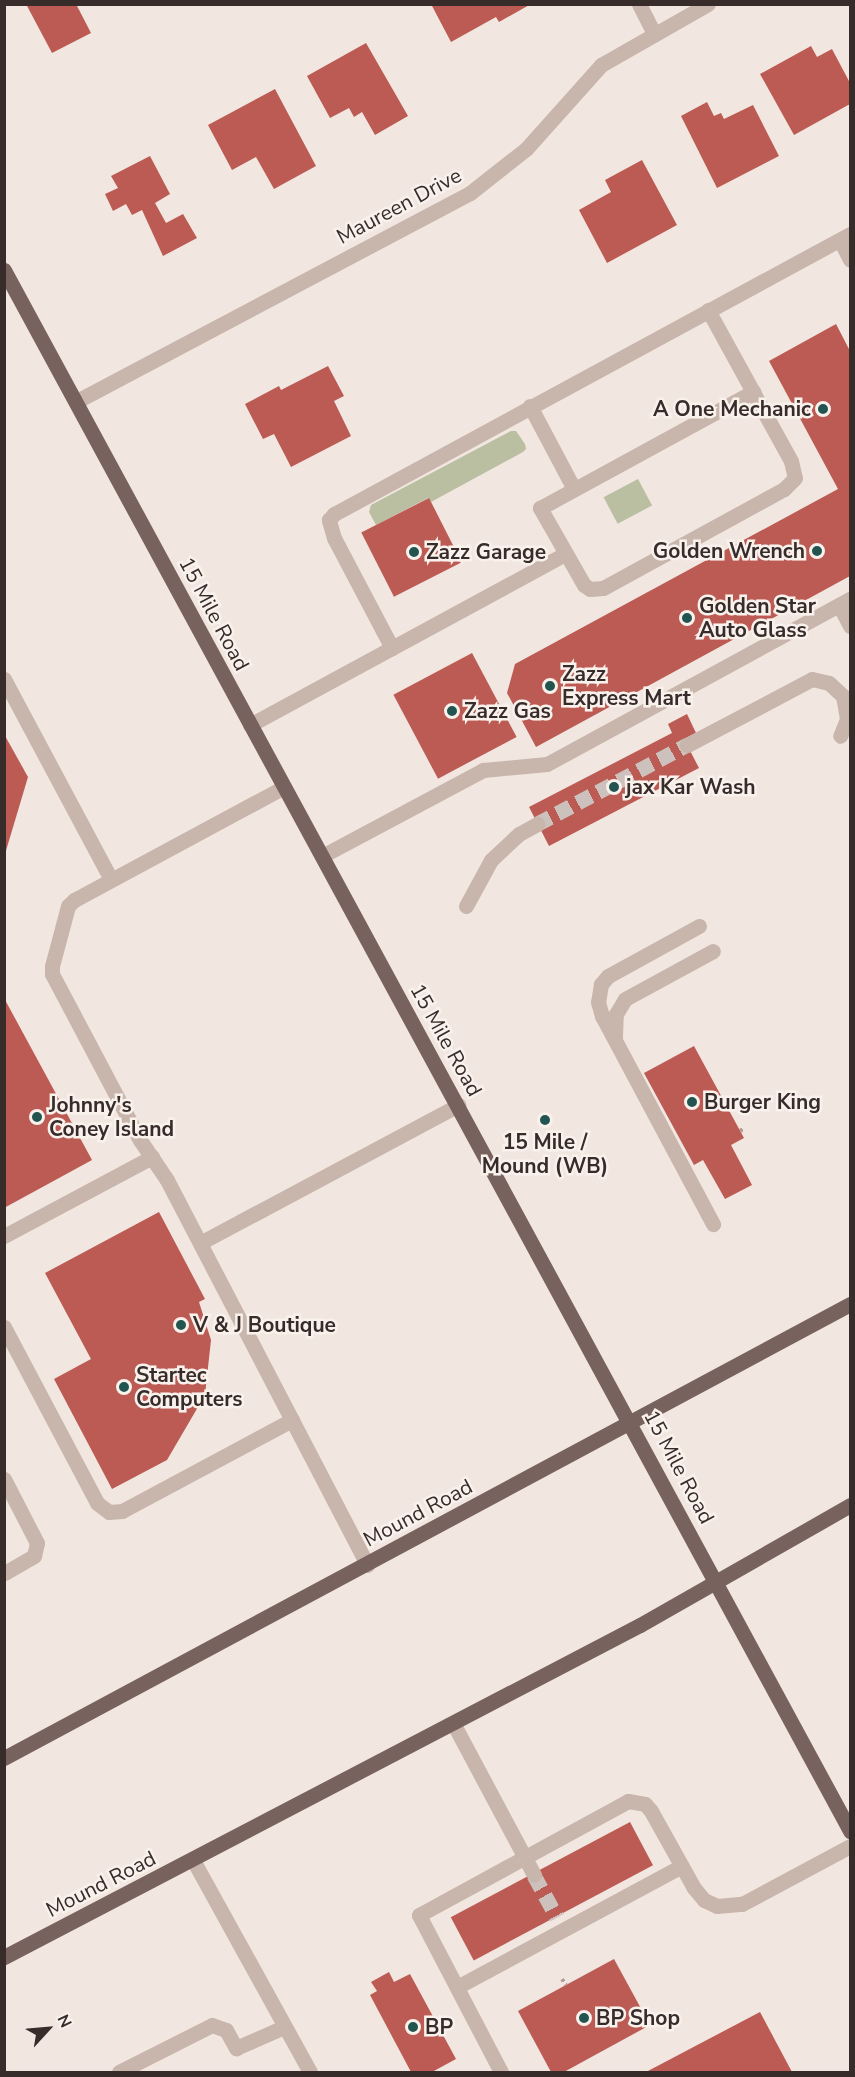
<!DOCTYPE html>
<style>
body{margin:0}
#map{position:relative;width:855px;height:2077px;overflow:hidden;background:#f1e6e0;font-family:"Nunito Sans",sans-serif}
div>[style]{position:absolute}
.green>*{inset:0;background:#babfa1;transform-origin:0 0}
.building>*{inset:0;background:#bc5b53;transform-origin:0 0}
.minor-tunnel>*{height:15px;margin-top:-7.5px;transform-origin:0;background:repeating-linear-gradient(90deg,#ccc1bc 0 15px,transparent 0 23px)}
.path>*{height:4px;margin-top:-2px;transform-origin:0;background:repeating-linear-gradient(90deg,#b49e96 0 3px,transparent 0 6px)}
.minor>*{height:15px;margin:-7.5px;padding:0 7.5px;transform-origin:7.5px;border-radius:7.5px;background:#c8b5ac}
.major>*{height:15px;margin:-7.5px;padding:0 7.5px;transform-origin:7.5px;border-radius:7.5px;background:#78625d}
.dots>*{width:16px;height:16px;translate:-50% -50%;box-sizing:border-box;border:3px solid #f9f1ec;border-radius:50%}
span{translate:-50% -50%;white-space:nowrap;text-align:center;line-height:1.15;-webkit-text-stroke:5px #f9f1ec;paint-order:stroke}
.street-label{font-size:21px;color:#372c2a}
.poi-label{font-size:21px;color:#372c2a;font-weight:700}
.right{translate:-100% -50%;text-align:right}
.left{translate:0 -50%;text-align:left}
.frame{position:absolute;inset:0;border:6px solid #372c2a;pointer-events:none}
.north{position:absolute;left:18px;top:1999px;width:60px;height:60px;-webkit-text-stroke:4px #f9f1ec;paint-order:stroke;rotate:64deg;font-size:16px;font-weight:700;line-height:24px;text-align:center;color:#372c2a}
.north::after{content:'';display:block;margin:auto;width:21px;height:27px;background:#372c2a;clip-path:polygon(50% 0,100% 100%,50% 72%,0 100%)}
</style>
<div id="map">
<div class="green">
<i style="clip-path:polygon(511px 431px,516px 431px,525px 444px,526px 449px,523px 452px,431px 502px,428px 498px,376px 525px,369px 512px,371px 505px)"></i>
<i style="left:638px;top:479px;width:30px;height:39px;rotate:62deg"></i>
</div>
<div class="building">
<i style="clip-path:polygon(26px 4px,76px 4px,91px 33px,52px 53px)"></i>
<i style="clip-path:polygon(431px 4px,531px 4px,499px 22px,496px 17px,451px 42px)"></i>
<i style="clip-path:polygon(366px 43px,408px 116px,375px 135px,362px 112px,354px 117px,349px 108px,330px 118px,307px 76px)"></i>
<i style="clip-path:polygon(811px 46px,817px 57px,832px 49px,850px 83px,850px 104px,794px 135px,760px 74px)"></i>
<i style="clip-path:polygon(275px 89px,316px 166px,274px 189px,256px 157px,232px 170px,208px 125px)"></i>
<i style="clip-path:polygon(707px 102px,714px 116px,721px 113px,724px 119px,753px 105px,779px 156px,717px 188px,681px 116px)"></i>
<i style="clip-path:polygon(150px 156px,170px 194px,155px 203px,166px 223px,183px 214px,197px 238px,163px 256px,142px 210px,132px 215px,126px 204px,113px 211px,105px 194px,118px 188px,111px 176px)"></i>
<i style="clip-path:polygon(642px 160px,677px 225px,607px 263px,579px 210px,611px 192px,605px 180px)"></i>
<i style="clip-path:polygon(836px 324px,850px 351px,850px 576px,536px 747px,507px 693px,515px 664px,838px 489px,769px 361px)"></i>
<i style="clip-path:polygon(328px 366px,344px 396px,334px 401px,351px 436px,291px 467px,274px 434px,263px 439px,245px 404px,279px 386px,281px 390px)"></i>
<i style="left:429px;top:498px;width:72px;height:76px;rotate:63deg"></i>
<i style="left:472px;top:653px;width:95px;height:89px;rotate:62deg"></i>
<i style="clip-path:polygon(687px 714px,696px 733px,684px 739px,699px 768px,549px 846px,529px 807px,672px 733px,668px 724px)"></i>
<i style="clip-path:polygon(4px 734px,28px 777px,5px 854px,4px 853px)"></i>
<i style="clip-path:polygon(4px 998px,92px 1160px,4px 1208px)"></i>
<i style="clip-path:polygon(694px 1046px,744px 1138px,731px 1145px,752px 1185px,725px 1199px,703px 1160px,694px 1165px,644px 1073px)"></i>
<i style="clip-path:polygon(159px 1212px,205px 1299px,199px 1302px,211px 1340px,205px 1395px,167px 1460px,112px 1489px,54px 1379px,91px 1359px,45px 1273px)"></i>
<i style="left:630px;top:1822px;width:49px;height:203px;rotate:62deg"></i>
<i style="clip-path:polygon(614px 1959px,650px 2025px,564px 2072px,551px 2072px,518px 2011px)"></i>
<i style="clip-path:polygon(389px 1972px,394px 1982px,410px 1974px,456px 2059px,432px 2072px,411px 2072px,370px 1995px,377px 1991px,371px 1982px)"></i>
<i style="clip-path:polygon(760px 2012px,792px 2072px,646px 2072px)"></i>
</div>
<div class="minor-tunnel">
<i style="left:537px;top:824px;width:170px;rotate:-27.8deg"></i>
<i style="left:534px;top:1875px;width:48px;rotate:61.3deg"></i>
</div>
<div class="path">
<i style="left:740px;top:1131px;width:4px;rotate:-34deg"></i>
<i style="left:562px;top:1979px;width:7px;rotate:56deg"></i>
</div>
<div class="minor">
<i style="left:639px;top:4px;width:34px;rotate:63deg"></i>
<i style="left:840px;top:240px;width:22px;rotate:63deg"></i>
<i style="left:708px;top:310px;width:94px;rotate:61.2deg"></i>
<i style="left:753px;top:392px;width:79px;rotate:61.2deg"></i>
<i style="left:791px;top:461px;width:17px;rotate:77deg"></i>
<i style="left:795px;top:478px;width:16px;rotate:135deg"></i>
<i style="left:784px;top:489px;width:206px;rotate:151.3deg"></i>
<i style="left:603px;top:588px;width:13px;rotate:176deg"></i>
<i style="left:590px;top:589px;width:7px;rotate:-146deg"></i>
<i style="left:584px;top:585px;width:89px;rotate:-119.7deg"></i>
<i style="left:540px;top:508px;width:243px;rotate:-28.6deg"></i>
<i style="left:77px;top:401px;width:445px;rotate:-27.9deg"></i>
<i style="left:470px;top:193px;width:71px;rotate:-38.2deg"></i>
<i style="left:526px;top:149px;width:113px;rotate:-48.2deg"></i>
<i style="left:601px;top:65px;width:123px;rotate:-29.7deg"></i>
<i style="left:530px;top:406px;width:94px;rotate:62.1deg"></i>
<i style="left:839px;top:605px;width:24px;rotate:62deg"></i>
<i style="left:392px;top:648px;width:124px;rotate:-117.8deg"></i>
<i style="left:334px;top:538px;width:19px;rotate:-106deg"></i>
<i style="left:329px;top:520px;width:8px;rotate:-50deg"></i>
<i style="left:334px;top:514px;width:587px;rotate:-28.49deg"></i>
<i style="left:4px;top:679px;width:227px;rotate:61.9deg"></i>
<i style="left:250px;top:725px;width:358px;rotate:-28.5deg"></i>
<i style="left:687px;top:745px;width:141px;rotate:-27.8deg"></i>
<i style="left:812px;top:679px;width:17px;rotate:13deg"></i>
<i style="left:829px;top:683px;width:19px;rotate:43deg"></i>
<i style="left:843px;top:696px;width:23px;rotate:80deg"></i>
<i style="left:847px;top:719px;width:18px;rotate:112deg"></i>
<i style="left:284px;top:787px;width:238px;rotate:151.7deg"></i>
<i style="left:74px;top:900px;width:8px;rotate:135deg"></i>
<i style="left:68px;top:906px;width:62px;rotate:104.9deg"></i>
<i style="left:52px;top:966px;width:8px;rotate:90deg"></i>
<i style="left:52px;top:974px;width:188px;rotate:62.1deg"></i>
<i style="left:140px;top:1140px;width:48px;rotate:56deg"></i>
<i style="left:167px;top:1180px;width:434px;rotate:62.5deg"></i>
<i style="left:322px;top:856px;width:183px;rotate:-28.1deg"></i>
<i style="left:483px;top:770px;width:64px;rotate:-5.4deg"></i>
<i style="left:547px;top:764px;width:345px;rotate:-28.6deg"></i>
<i style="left:466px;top:906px;width:52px;rotate:-61.5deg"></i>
<i style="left:491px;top:860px;width:38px;rotate:-43deg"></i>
<i style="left:519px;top:834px;width:21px;rotate:-29deg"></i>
<i style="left:699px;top:926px;width:104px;rotate:151.2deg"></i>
<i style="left:608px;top:976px;width:11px;rotate:131deg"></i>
<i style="left:601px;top:984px;width:18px;rotate:99deg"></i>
<i style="left:598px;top:1002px;width:15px;rotate:74deg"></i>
<i style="left:602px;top:1016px;width:236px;rotate:61.9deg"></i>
<i style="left:615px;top:1037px;width:23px;rotate:-88deg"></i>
<i style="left:616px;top:1014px;width:17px;rotate:-59deg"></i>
<i style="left:625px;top:999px;width:100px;rotate:-28.6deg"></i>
<i style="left:4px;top:1236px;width:168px;rotate:-28.1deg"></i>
<i style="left:200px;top:1243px;width:293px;rotate:-28.1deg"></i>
<i style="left:4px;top:1327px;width:199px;rotate:62.1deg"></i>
<i style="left:97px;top:1503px;width:15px;rotate:37deg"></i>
<i style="left:109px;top:1512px;width:13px;rotate:-4deg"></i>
<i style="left:122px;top:1511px;width:193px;rotate:-28.2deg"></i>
<i style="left:4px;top:1479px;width:72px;rotate:62.7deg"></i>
<i style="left:37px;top:1543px;width:13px;rotate:103deg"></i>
<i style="left:34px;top:1556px;width:34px;rotate:150deg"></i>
<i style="left:453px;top:1723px;width:172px;rotate:61.9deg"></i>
<i style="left:193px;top:1860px;width:242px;rotate:61.1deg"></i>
<i style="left:457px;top:1987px;width:255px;rotate:-28.3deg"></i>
<i style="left:119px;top:2072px;width:104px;rotate:-26.8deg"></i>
<i style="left:212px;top:2025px;width:15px;rotate:20deg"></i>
<i style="left:226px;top:2030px;width:21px;rotate:61deg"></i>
<i style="left:236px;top:2048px;width:52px;rotate:-23.6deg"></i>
<i style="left:501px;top:2072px;width:177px;rotate:-117.6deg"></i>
<i style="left:419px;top:1915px;width:238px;rotate:-28.6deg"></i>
<i style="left:628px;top:1801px;width:17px;rotate:10deg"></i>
<i style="left:645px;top:1804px;width:9px;rotate:49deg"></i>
<i style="left:651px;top:1811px;width:88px;rotate:60.8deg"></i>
<i style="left:694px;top:1888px;width:16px;rotate:50deg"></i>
<i style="left:704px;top:1900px;width:14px;rotate:25deg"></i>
<i style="left:717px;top:1906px;width:25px;rotate:-5deg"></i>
<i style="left:742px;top:1904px;width:123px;rotate:-28.2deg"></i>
</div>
<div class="major">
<i style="left:4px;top:270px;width:1776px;rotate:61.54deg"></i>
<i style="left:4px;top:1758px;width:960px;rotate:-28.22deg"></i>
<i style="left:4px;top:1957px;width:717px;rotate:-27.57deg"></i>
<i style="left:640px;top:1625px;width:242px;rotate:-29.7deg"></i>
</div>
<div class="dots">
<i style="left:823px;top:409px;background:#235550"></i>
<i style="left:817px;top:551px;background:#235550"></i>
<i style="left:414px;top:552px;background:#235550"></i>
<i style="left:687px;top:618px;background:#235550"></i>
<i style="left:550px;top:686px;background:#235550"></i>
<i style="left:452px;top:711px;background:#235550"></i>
<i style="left:614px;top:787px;background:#235550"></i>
<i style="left:692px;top:1102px;background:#235550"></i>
<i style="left:37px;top:1117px;background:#235550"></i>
<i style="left:545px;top:1120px;background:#235550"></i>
<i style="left:181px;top:1325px;background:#235550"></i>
<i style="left:124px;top:1387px;background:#235550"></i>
<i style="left:584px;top:2018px;background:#235550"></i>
<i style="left:413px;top:2027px;background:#235550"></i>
</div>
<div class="street-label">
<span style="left:399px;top:206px;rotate:-28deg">Maureen Drive</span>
<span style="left:214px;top:614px;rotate:62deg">15 Mile Road</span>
<span style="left:446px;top:1040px;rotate:61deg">15 Mile Road</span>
<span style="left:679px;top:1467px;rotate:62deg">15 Mile Road</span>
<span style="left:418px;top:1513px;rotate:-28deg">Mound Road</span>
<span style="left:101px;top:1884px;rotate:-27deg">Mound Road</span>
</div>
<div class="poi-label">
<span class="right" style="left:811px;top:409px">A One Mechanic</span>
<span class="right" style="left:805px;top:551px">Golden Wrench</span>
<span class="left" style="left:426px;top:552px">Zazz Garage</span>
<span class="left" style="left:699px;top:618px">Golden Star<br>Auto Glass</span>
<span class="left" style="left:562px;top:686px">Zazz<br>Express Mart</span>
<span class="left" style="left:464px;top:711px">Zazz Gas</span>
<span class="left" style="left:626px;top:787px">jax Kar Wash</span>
<span class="left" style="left:704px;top:1102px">Burger King</span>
<span class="left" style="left:49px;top:1117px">Johnny's<br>Coney Island</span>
<span style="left:545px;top:1154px">15 Mile /<br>Mound (WB)</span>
<span class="left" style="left:193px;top:1325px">V &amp; J Boutique</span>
<span class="left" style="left:136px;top:1387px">Startec<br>Computers</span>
<span class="left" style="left:596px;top:2018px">BP Shop</span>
<span class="left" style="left:425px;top:2027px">BP</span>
</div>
<div class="frame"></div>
<div class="north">N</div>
</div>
